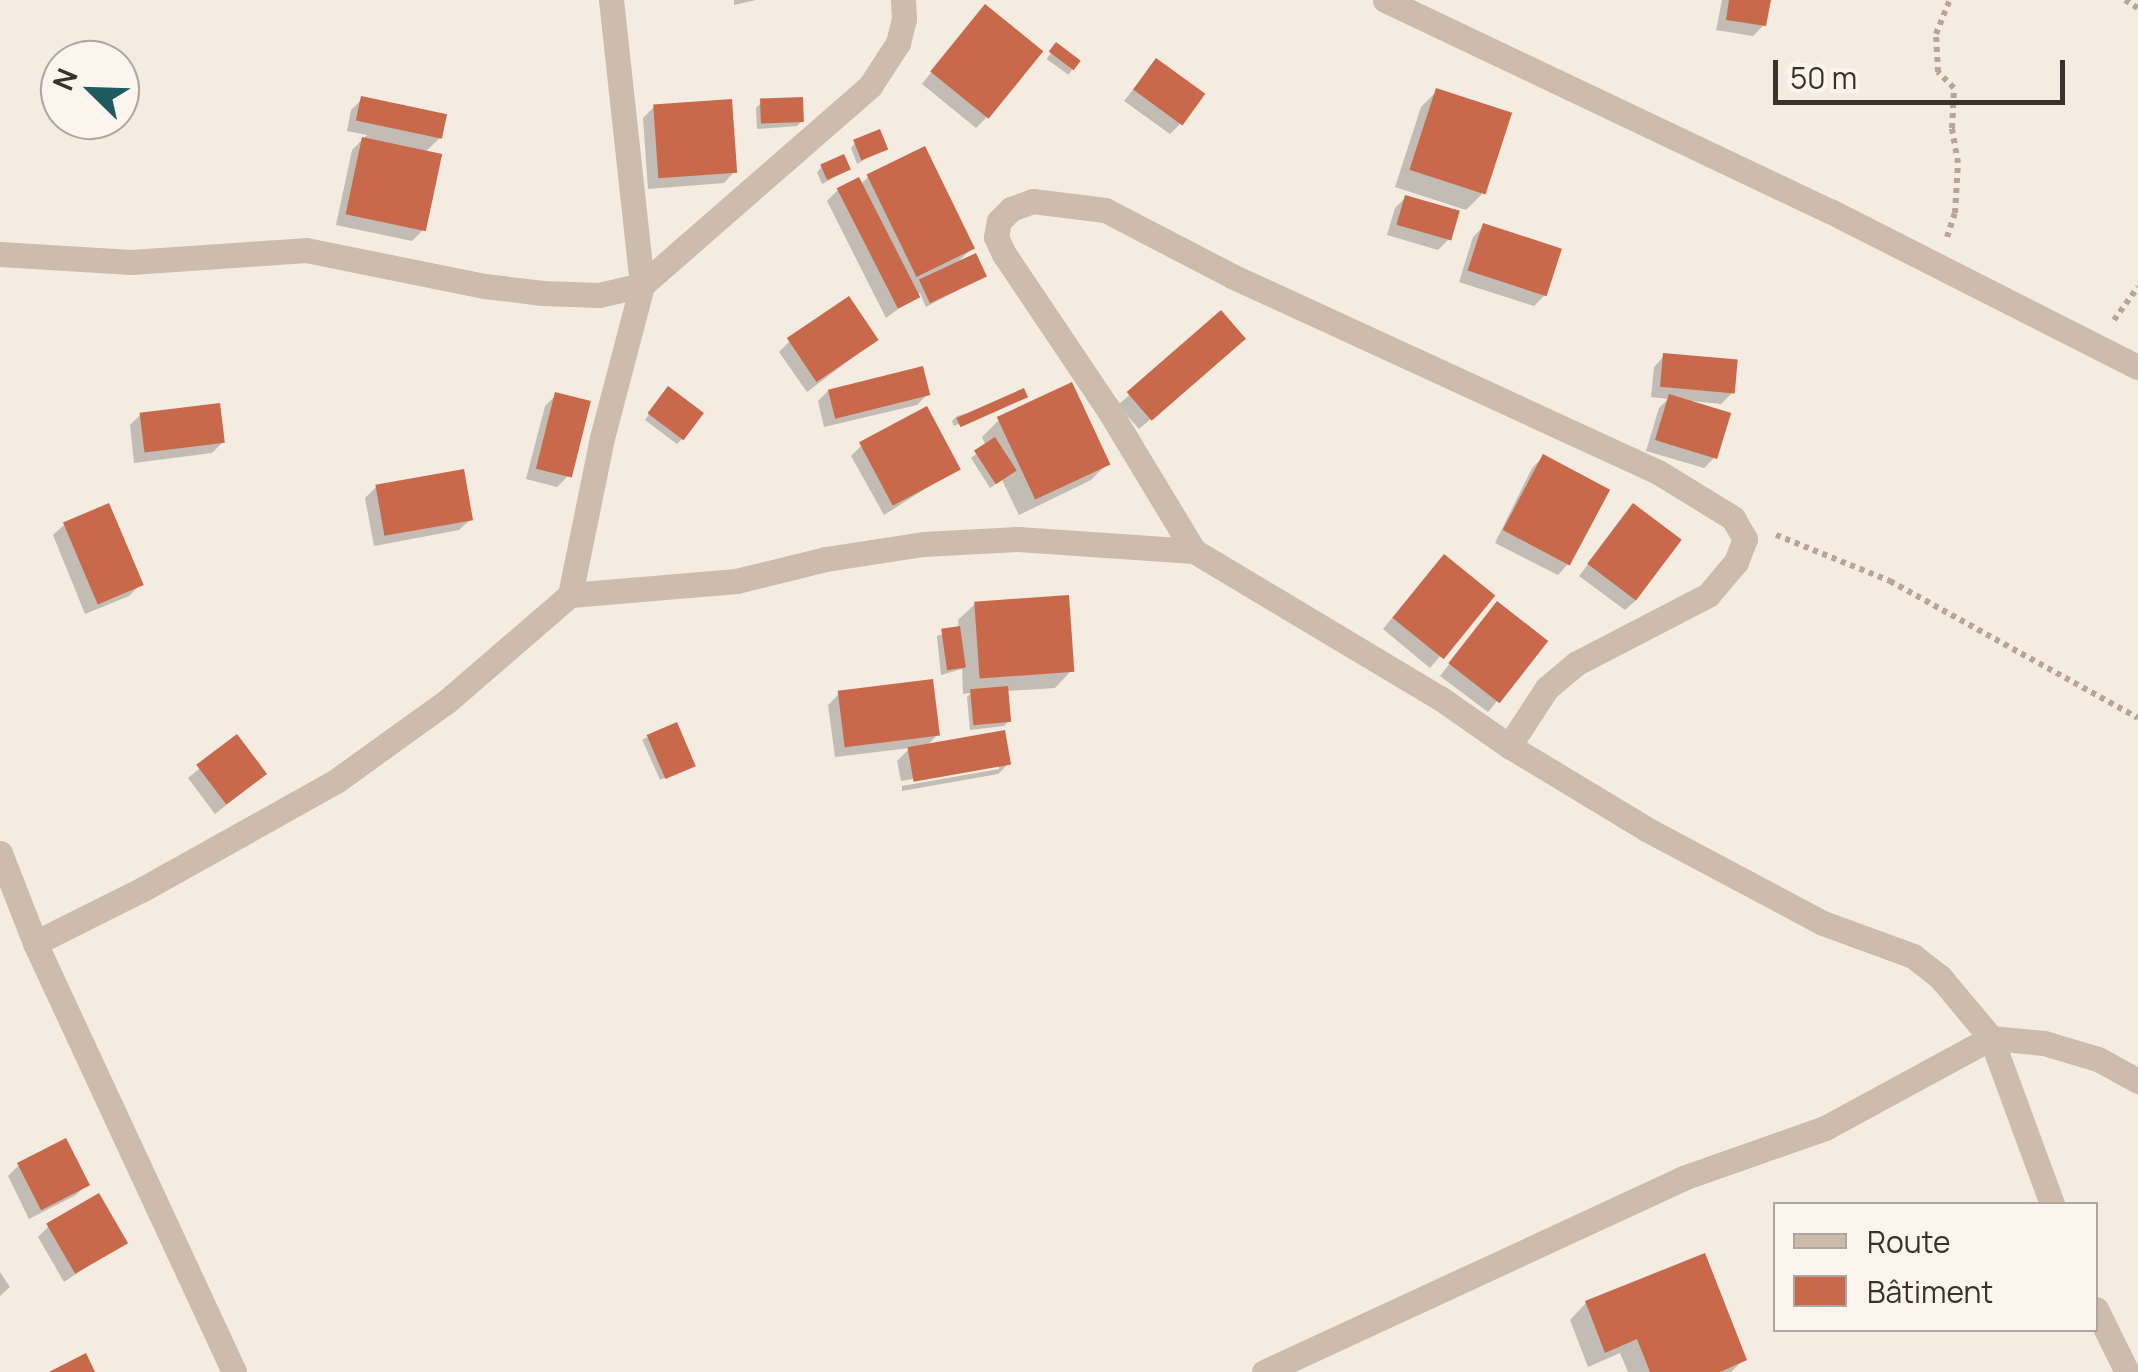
<!DOCTYPE html>
<meta charset="utf-8">
<style>
body{margin:0}
#map{position:relative;width:2138px;height:1372px;overflow:hidden;background:#f4ebe1;font-family:Manrope,sans-serif}
div>[style]{position:absolute}
.shadow>*{inset:0;background:#0003;transform-origin:0 0}
.building>*{inset:0;background:#c8694b;transform-origin:0 0}
.path>*{height:6px;margin-top:-3px;transform-origin:0;background:repeating-linear-gradient(90deg,#b9a596 0 5px,transparent 0 10px)}
.street>*{height:25px;margin:-12.5px;padding:0 12.5px;transform-origin:12.5px;border-radius:12.5px;background:#cdbbac}
span{translate:-50% -50%;white-space:nowrap;text-align:center;line-height:1.15;-webkit-text-stroke:10px #fbf5ee;paint-order:stroke}
.legend{position:absolute;left:1773px;top:1202px;width:325px;height:130px;box-sizing:border-box;background:#fbf5ee;border:2px solid #aea6a0;margin:0;padding:12px 18px;list-style:none;font-size:30px;color:#3b302b}
.legend li{display:flex;align-items:center;gap:20px;height:50px}
.legend b{width:50px;border:2px solid #aea6a0}
.north{position:absolute;left:40px;top:40px;width:100px;height:100px;box-sizing:border-box;background:#fbf5ee;border:2px solid #aea6a0;border-radius:50%;rotate:293deg;font-size:28px;font-weight:700;line-height:40px;text-align:center;color:#3b302b}
.north::after{content:'';display:block;margin:auto;width:35px;height:45px;background:#1f5a5e;clip-path:polygon(50% 0,100% 100%,50% 72%,0 100%)}
.scale{position:absolute;left:1773px;top:60px;width:292px;height:45px;box-sizing:border-box;border:5px solid #3b302b;border-top:0;padding-left:12px;font-size:30px;line-height:35px;white-space:nowrap;color:#3b302b;-webkit-text-stroke:8px #fbf5ee;paint-order:stroke}
</style>
<div id="map">
<div class="shadow">
<i style="clip-path:polygon(734px 0,756px 0,734px 5px)"></i>
<i style="clip-path:polygon(1722px 0,1768px 0,1764px 25px,1753px 36px,1716px 30px)"></i>
<i style="clip-path:polygon(974px 18px,987px 117px,976px 128px,922px 84px)"></i>
<i style="left:1056px;top:46px;width:27px;height:16px;rotate:36deg"></i>
<i style="clip-path:polygon(1156px 61px,1181px 123px,1170px 134px,1124px 101px)"></i>
<i style="clip-path:polygon(1437px 91px,1482px 194px,1466px 210px,1395px 187px,1421px 107px)"></i>
<i style="clip-path:polygon(362px 99px,440px 138px,425px 152px,423px 230px,412px 241px,336px 225px,352px 150px,367px 135px,347px 131px,351px 110px)"></i>
<i style="clip-path:polygon(761px 103px,802px 121px,797px 126px,757px 129px,756px 108px)"></i>
<i style="clip-path:polygon(654px 107px,734px 172px,724px 183px,648px 189px,643px 118px)"></i>
<i style="clip-path:polygon(855px 143px,885px 148px,857px 164px,851px 148px)"></i>
<i style="clip-path:polygon(822px 167px,848px 170px,822px 184px,817px 172px)"></i>
<i style="clip-path:polygon(868px 177px,972px 248px,955px 265px,984px 276px,926px 307px,920px 293px,886px 318px,827px 201px,838px 190px,858px 180px,860px 185px)"></i>
<i style="clip-path:polygon(1406px 197px,1449px 239px,1438px 250px,1387px 235px,1395px 208px)"></i>
<i style="clip-path:polygon(1484px 226px,1545px 295px,1534px 306px,1459px 282px,1473px 237px)"></i>
<i style="clip-path:polygon(1221px 314px,1232px 349px,1139px 429px,1118px 405px)"></i>
<i style="clip-path:polygon(876px 340px,807px 392px,779px 352px,789px 342px)"></i>
<i style="clip-path:polygon(1664px 356px,1732px 393px,1721px 404px,1692px 401px,1715px 457px,1704px 468px,1646px 451px,1659px 408px,1668px 399px,1651px 397px,1654px 367px)"></i>
<i style="clip-path:polygon(829px 390px,928px 394px,917px 405px,824px 427px,818px 401px)"></i>
<i style="clip-path:polygon(663px 394px,682px 439px,677px 444px,645px 420px)"></i>
<i style="clip-path:polygon(556px 395px,568px 476px,557px 487px,526px 479px,545px 406px)"></i>
<i style="clip-path:polygon(1025px 396px,954px 426px,952px 421px,957px 416px)"></i>
<i style="clip-path:polygon(141px 414px,223px 442px,212px 453px,134px 463px,130px 425px)"></i>
<i style="clip-path:polygon(998px 421px,1108px 463px,1091px 480px,1019px 515px,1002px 480px,990px 488px,971px 458px,986px 446px,982px 437px)"></i>
<i style="clip-path:polygon(862px 445px,958px 468px,884px 515px,851px 456px)"></i>
<i style="clip-path:polygon(1543px 457px,1568px 564px,1558px 575px,1495px 543px,1532px 468px)"></i>
<i style="clip-path:polygon(376px 487px,470px 520px,459px 530px,374px 546px,365px 498px)"></i>
<i style="clip-path:polygon(1633px 506px,1636px 600px,1625px 610px,1579px 576px)"></i>
<i style="clip-path:polygon(64px 525px,140px 585px,129px 596px,85px 614px,53px 535px)"></i>
<i style="clip-path:polygon(1433px 568px,1491px 596px,1430px 668px,1383px 629px)"></i>
<i style="clip-path:polygon(975px 604px,1071px 671px,1055px 688px,1006px 691px,1009px 721px,1004px 726px,970px 730px,967px 697px,971px 693px,963px 694px,962px 669px,941px 675px,937px 636px,959px 629px,958px 620px)"></i>
<i style="clip-path:polygon(1487px 615px,1545px 642px,1488px 712px,1440px 676px)"></i>
<i style="clip-path:polygon(839px 694px,937px 735px,926px 747px,1008px 764px,998px 774px,902px 791px,902px 786px,999px 769px,999px 764px,901px 781px,897px 761px,910px 748px,835px 757px,828px 705px)"></i>
<i style="left:675px;top:725px;width:44px;height:36px;rotate:66deg"></i>
<i style="clip-path:polygon(237px 738px,253px 784px,215px 814px,188px 778px)"></i>
<i style="clip-path:polygon(18px 1166px,87px 1184px,76px 1195px,29px 1219px,8px 1176px)"></i>
<i style="clip-path:polygon(49px 1226px,124px 1242px,64px 1282px,38px 1237px)"></i>
<i style="clip-path:polygon(0 1272px,10px 1287px,0 1296px)"></i>
<i style="clip-path:polygon(1586px 1303px,1744px 1359px,1731px 1372px,1628px 1372px,1620px 1353px,1588px 1367px,1570px 1320px)"></i>
</div>
<div class="building">
<i style="clip-path:polygon(1729px 0,1771px 0,1766px 26px,1726px 20px)"></i>
<i style="left:985px;top:4px;width:75px;height:87px;rotate:39deg"></i>
<i style="left:1056px;top:42px;width:31px;height:12px;rotate:37deg"></i>
<i style="left:1156px;top:58px;width:61px;height:39px;rotate:36deg"></i>
<i style="left:1436px;top:88px;width:80px;height:86px;rotate:18deg"></i>
<i style="left:361px;top:96px;width:88px;height:25px;rotate:12deg"></i>
<i style="left:803px;top:97px;width:25px;height:43px;rotate:88deg"></i>
<i style="left:732px;top:99px;width:74px;height:79px;rotate:86deg"></i>
<i style="left:880px;top:129px;width:22px;height:29px;rotate:68deg"></i>
<i style="left:362px;top:137px;width:82px;height:79px;rotate:12deg"></i>
<i style="left:925px;top:146px;width:114px;height:65px;rotate:64deg"></i>
<i style="left:844px;top:154px;width:17px;height:26px;rotate:66deg"></i>
<i style="left:859px;top:177px;width:135px;height:25px;rotate:63deg"></i>
<i style="left:1405px;top:195px;width:57px;height:31px;rotate:16deg"></i>
<i style="left:1483px;top:223px;width:83px;height:50px;rotate:18deg"></i>
<i style="left:976px;top:253px;width:26px;height:63px;rotate:65deg"></i>
<i style="left:849px;top:296px;width:53px;height:75px;rotate:56deg"></i>
<i style="left:1221px;top:310px;width:38px;height:125px;rotate:49deg"></i>
<i style="left:1663px;top:353px;width:75px;height:34px;rotate:5deg"></i>
<i style="left:923px;top:366px;width:30px;height:98px;rotate:76deg"></i>
<i style="left:1072px;top:382px;width:91px;height:83px;rotate:65deg"></i>
<i style="left:668px;top:386px;width:45px;height:34px;rotate:37deg"></i>
<i style="left:1024px;top:388px;width:10px;height:74px;rotate:66deg"></i>
<i style="left:555px;top:392px;width:37px;height:79px;rotate:14deg"></i>
<i style="left:1669px;top:394px;width:65px;height:48px;rotate:17deg"></i>
<i style="left:220px;top:403px;width:40px;height:81px;rotate:83deg"></i>
<i style="left:927px;top:406px;width:72px;height:77px;rotate:62deg"></i>
<i style="left:995px;top:437px;width:40px;height:25px;rotate:57deg"></i>
<i style="left:1543px;top:454px;width:76px;height:86px;rotate:28deg"></i>
<i style="left:464px;top:469px;width:52px;height:90px;rotate:80deg"></i>
<i style="left:109px;top:503px;width:89px;height:50px;rotate:67deg"></i>
<i style="left:1633px;top:503px;width:61px;height:76px;rotate:37deg"></i>
<i style="left:1444px;top:554px;width:66px;height:82px;rotate:39deg"></i>
<i style="left:1069px;top:595px;width:77px;height:95px;rotate:86deg"></i>
<i style="left:1497px;top:601px;width:65px;height:79px;rotate:38deg"></i>
<i style="left:960px;top:626px;width:42px;height:19px;rotate:82deg"></i>
<i style="left:933px;top:679px;width:57px;height:96px;rotate:83deg"></i>
<i style="left:1008px;top:686px;width:36px;height:38px;rotate:85deg"></i>
<i style="left:677px;top:722px;width:48px;height:33px;rotate:67deg"></i>
<i style="left:1005px;top:730px;width:35px;height:99px;rotate:80deg"></i>
<i style="left:237px;top:734px;width:50px;height:51px;rotate:53deg"></i>
<i style="left:66px;top:1138px;width:53px;height:55px;rotate:63deg"></i>
<i style="left:99px;top:1193px;width:58px;height:61px;rotate:60deg"></i>
<i style="clip-path:polygon(1705px 1253px,1747px 1360px,1720px 1372px,1650px 1372px,1637px 1339px,1605px 1353px,1585px 1301px)"></i>
<i style="clip-path:polygon(86px 1353px,95px 1372px,49px 1372px)"></i>
</div>
<div class="path">
<i style="left:2125px;top:0;width:15px;rotate:32deg"></i>
<i style="left:1947px;top:237px;width:25px;rotate:-72deg"></i>
<i style="left:1955px;top:213px;width:50px;rotate:-86.6deg"></i>
<i style="left:1958px;top:163px;width:36px;rotate:-100deg"></i>
<i style="left:1952px;top:128px;width:40px;rotate:-87.1deg"></i>
<i style="left:1954px;top:88px;width:23px;rotate:-135deg"></i>
<i style="left:1938px;top:72px;width:38px;rotate:-93deg"></i>
<i style="left:1936px;top:34px;width:37px;rotate:-68deg"></i>
<i style="left:2114px;top:320px;width:41px;rotate:-54deg"></i>
<i style="left:1776px;top:535px;width:123px;rotate:22deg"></i>
<i style="left:1890px;top:581px;width:283px;rotate:28.9deg"></i>
</div>
<div class="street">
<i style="left:1385px;top:0;width:492px;rotate:25.4deg"></i>
<i style="left:1830px;top:211px;width:345px;rotate:26.9deg"></i>
<i style="left:0;top:254px;width:131px;rotate:3.5deg"></i>
<i style="left:131px;top:262px;width:175px;rotate:-3.9deg"></i>
<i style="left:306px;top:250px;width:183px;rotate:11.4deg"></i>
<i style="left:485px;top:286px;width:58px;rotate:6.9deg"></i>
<i style="left:543px;top:293px;width:56px;rotate:2deg"></i>
<i style="left:599px;top:295px;width:44px;rotate:-13.1deg"></i>
<i style="left:642px;top:285px;width:303px;rotate:-41.1deg"></i>
<i style="left:870px;top:86px;width:51px;rotate:-56.9deg"></i>
<i style="left:898px;top:43px;width:25px;rotate:-76deg"></i>
<i style="left:904px;top:19px;width:19px;rotate:-93deg"></i>
<i style="left:570px;top:595px;width:167px;rotate:-4.8deg"></i>
<i style="left:736px;top:581px;width:93px;rotate:-13.7deg"></i>
<i style="left:826px;top:559px;width:98px;rotate:-8.8deg"></i>
<i style="left:923px;top:544px;width:95px;rotate:-3deg"></i>
<i style="left:1018px;top:539px;width:176px;rotate:3.9deg"></i>
<i style="left:1509px;top:746px;width:69px;rotate:-56.8deg"></i>
<i style="left:1547px;top:688px;width:39px;rotate:-40deg"></i>
<i style="left:1577px;top:663px;width:148px;rotate:-27.4deg"></i>
<i style="left:1708px;top:595px;width:43px;rotate:-49.7deg"></i>
<i style="left:1736px;top:562px;width:25px;rotate:-69deg"></i>
<i style="left:1745px;top:539px;width:24px;rotate:-120deg"></i>
<i style="left:1733px;top:518px;width:88px;rotate:-148.5deg"></i>
<i style="left:1658px;top:472px;width:469px;rotate:-155.3deg"></i>
<i style="left:1232px;top:276px;width:143px;rotate:-152.5deg"></i>
<i style="left:1105px;top:210px;width:73px;rotate:-172.9deg"></i>
<i style="left:1033px;top:201px;width:23px;rotate:160deg"></i>
<i style="left:1011px;top:209px;width:17px;rotate:135deg"></i>
<i style="left:999px;top:221px;width:16px;rotate:101deg"></i>
<i style="left:996px;top:237px;width:19px;rotate:65deg"></i>
<i style="left:1004px;top:254px;width:190px;rotate:56.1deg"></i>
<i style="left:1110px;top:412px;width:162px;rotate:58.9deg"></i>
<i style="left:1194px;top:551px;width:287px;rotate:30.9deg"></i>
<i style="left:1440px;top:698px;width:84px;rotate:34.8deg"></i>
<i style="left:1509px;top:746px;width:162px;rotate:31.1deg"></i>
<i style="left:1648px;top:830px;width:198px;rotate:28deg"></i>
<i style="left:1823px;top:923px;width:96px;rotate:20.1deg"></i>
<i style="left:1913px;top:956px;width:34px;rotate:38deg"></i>
<i style="left:1940px;top:977px;width:80px;rotate:50.1deg"></i>
<i style="left:1991px;top:1038px;width:177px;rotate:69.8deg"></i>
<i style="left:0;top:853px;width:97px;rotate:68.7deg"></i>
<i style="left:35px;top:943px;width:473px;rotate:65.1deg"></i>
<i style="left:35px;top:943px;width:121px;rotate:-26.6deg"></i>
<i style="left:143px;top:889px;width:221px;rotate:-29.2deg"></i>
<i style="left:336px;top:781px;width:135px;rotate:-35.7deg"></i>
<i style="left:446px;top:702px;width:164px;rotate:-40.8deg"></i>
<i style="left:570px;top:595px;width:160px;rotate:-78.5deg"></i>
<i style="left:602px;top:438px;width:158px;rotate:-75.3deg"></i>
<i style="left:642px;top:285px;width:287px;rotate:-96.2deg"></i>
<i style="left:2096px;top:1309px;width:70px;rotate:63.8deg"></i>
<i style="left:1264px;top:1372px;width:462px;rotate:-24.8deg"></i>
<i style="left:1683px;top:1178px;width:151px;rotate:-19.4deg"></i>
<i style="left:1825px;top:1128px;width:189px;rotate:-28.5deg"></i>
<i style="left:1991px;top:1038px;width:53px;rotate:5.4deg"></i>
<i style="left:2044px;top:1043px;width:56px;rotate:16.5deg"></i>
<i style="left:2098px;top:1059px;width:46px;rotate:28.8deg"></i>
</div>
<ul class="legend">
<li><b style="height:12px;background:#cdbbac"></b>Route</li>
<li><b style="height:28px;background:#c8694b"></b>Bâtiment</li>
</ul>
<div class="north">N</div>
<div class="scale">50 m</div>
</div>
